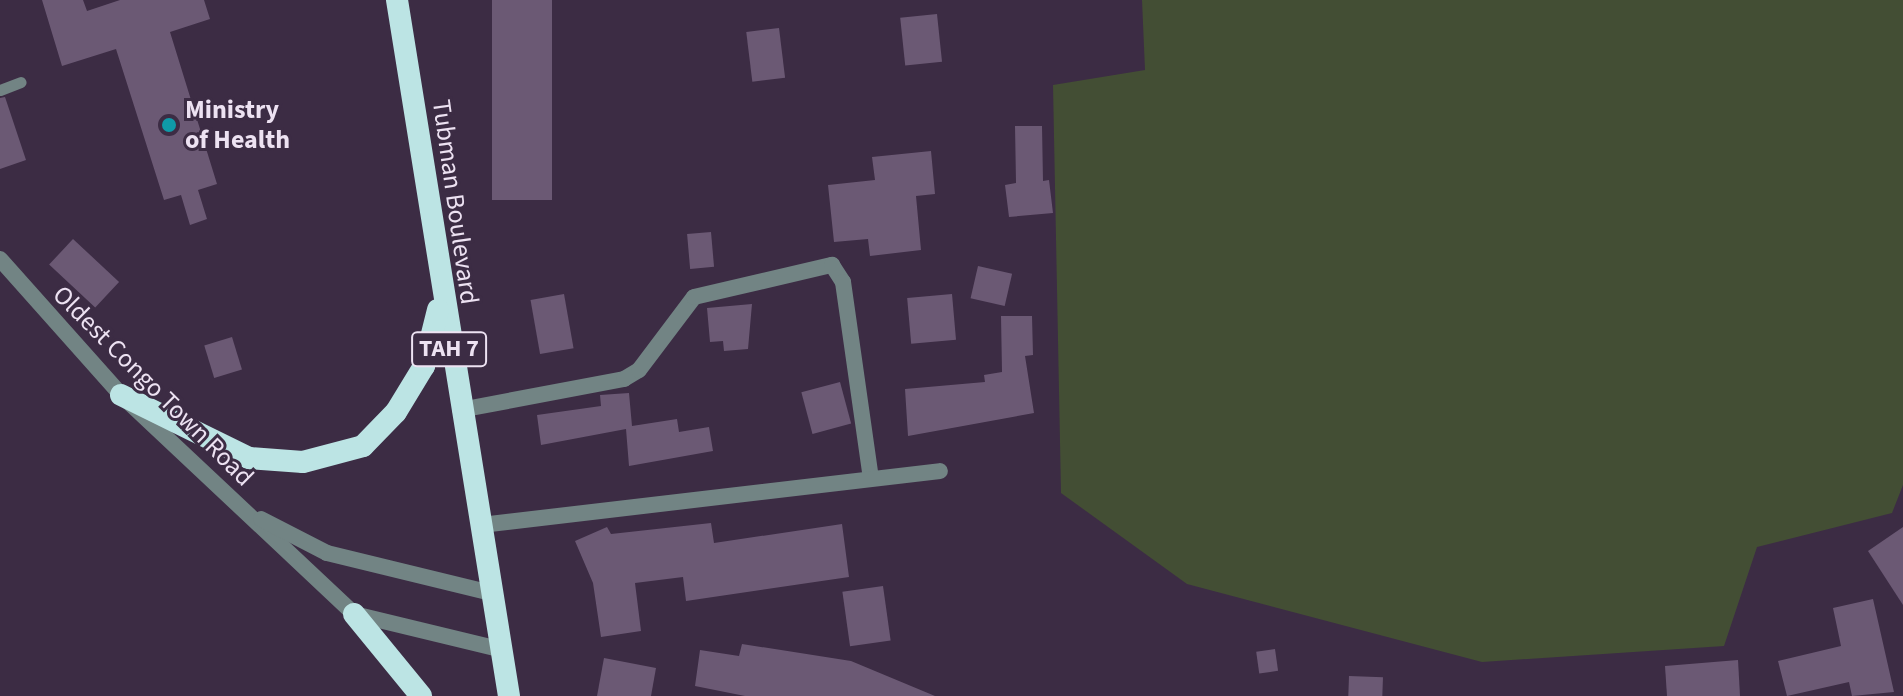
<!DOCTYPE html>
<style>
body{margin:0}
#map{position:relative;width:1903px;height:696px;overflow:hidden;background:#3c2c44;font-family:"Source Sans 3",sans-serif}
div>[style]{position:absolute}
.green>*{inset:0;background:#434e34}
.building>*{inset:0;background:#6b5974;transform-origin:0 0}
.service>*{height:11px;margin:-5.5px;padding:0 5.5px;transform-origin:5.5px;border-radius:5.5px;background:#728484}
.minor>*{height:16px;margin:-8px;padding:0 8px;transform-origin:8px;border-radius:8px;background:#728484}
.tertiary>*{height:16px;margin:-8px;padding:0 8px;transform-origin:8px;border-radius:8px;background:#728484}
.trunk>*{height:22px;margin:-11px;padding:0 11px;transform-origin:11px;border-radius:11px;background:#bce4e4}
.dots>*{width:22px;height:22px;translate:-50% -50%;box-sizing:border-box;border:4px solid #3c2c44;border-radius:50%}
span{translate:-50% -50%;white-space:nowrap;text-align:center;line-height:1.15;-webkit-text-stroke:6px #3c2c44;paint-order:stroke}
.shield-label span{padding:2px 6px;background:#3c2c44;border:2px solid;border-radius:6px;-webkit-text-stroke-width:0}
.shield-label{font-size:24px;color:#ede2f2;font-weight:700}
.poi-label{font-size:26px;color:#ede2f2;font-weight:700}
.left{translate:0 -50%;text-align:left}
.street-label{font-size:26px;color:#ede2f2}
</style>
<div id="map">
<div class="green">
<i style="clip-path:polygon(1142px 0,1903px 0,1903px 485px,1892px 513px,1757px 547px,1724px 646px,1482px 662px,1187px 584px,1061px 493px,1053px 85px,1145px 70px)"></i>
</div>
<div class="building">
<i style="clip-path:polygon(42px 0,83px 0,87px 11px,120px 0,204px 0,210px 19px,170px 32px,217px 184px,198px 190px,207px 219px,190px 225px,181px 195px,164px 200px,116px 49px,62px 66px)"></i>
<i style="left:492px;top:0;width:60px;height:200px"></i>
<i style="left:937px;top:14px;width:48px;height:37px;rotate:84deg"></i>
<i style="left:779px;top:28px;width:50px;height:33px;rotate:83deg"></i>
<i style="clip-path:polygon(5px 97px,26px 160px,0 169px,0 98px)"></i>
<i style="clip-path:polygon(1015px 126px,1042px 126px,1043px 181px,1049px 180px,1053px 213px,1009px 217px,1005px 185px,1016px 183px)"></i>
<i style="clip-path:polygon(931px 151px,935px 194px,916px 196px,921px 250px,870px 256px,868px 239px,834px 242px,828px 185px,875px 180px,872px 157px)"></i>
<i style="left:711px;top:232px;width:35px;height:24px;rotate:85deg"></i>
<i style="left:73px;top:239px;width:63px;height:35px;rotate:43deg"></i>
<i style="left:978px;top:266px;width:35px;height:33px;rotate:13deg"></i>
<i style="left:564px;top:294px;width:55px;height:34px;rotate:80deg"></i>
<i style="left:952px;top:294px;width:46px;height:45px;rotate:85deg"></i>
<i style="clip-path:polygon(752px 304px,748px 349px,724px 351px,723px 341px,710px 342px,707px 308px)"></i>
<i style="clip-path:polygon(1001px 316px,1032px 316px,1033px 355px,1025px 356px,1034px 413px,908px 436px,905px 389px,985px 382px,984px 375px,1002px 372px)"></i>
<i style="left:232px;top:337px;width:34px;height:29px;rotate:73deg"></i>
<i style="left:840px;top:382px;width:43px;height:40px;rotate:75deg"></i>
<i style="clip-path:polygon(629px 393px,632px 426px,677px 419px,679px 432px,709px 427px,713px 451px,629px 466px,626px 429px,541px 445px,537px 415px,601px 406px,600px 395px)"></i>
<i style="clip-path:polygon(711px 523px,714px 543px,842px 524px,849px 577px,686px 601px,683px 577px,635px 583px,641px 631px,601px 637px,593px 583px,575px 541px,607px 527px,611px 534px)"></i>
<i style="clip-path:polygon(1903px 527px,1903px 605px,1868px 551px)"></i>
<i style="left:883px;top:586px;width:55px;height:41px;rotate:82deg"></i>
<i style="clip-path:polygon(1873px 599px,1894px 692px,1852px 696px,1849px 682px,1787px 696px,1778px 661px,1841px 646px,1833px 608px)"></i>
<i style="clip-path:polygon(742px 644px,851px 661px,935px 696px,745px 696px,695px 686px,700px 650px,739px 656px)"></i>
<i style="left:1275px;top:649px;width:22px;height:19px;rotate:82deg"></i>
<i style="clip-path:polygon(604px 658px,656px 668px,651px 696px,597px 696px)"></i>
<i style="clip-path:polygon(1738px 660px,1740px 696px,1667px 696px,1665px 666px)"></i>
<i style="left:1349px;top:676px;width:34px;height:20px;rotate:2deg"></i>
</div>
<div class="service">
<i style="left:0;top:90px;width:22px;rotate:-21deg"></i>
</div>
<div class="minor">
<i style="left:460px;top:410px;width:167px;rotate:-10.7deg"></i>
<i style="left:624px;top:379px;width:17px;rotate:-31deg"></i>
<i style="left:639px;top:370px;width:91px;rotate:-53deg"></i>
<i style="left:694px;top:297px;width:142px;rotate:-13.1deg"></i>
<i style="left:832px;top:265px;width:20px;rotate:57deg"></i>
<i style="left:843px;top:282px;width:198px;rotate:81.9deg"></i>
<i style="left:481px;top:525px;width:462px;rotate:-6.7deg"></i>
</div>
<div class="tertiary">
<i style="left:0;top:259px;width:182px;rotate:48.3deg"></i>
<i style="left:121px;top:395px;width:320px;rotate:43.2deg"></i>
<i style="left:354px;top:614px;width:149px;rotate:13.6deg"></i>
<i style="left:261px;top:519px;width:74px;rotate:27.3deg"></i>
<i style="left:327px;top:553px;width:169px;rotate:13.7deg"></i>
</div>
<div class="trunk">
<i style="left:397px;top:0;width:705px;rotate:80.86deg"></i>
<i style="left:121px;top:395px;width:143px;rotate:26.2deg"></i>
<i style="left:249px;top:458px;width:54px;rotate:4.2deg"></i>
<i style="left:303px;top:462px;width:62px;rotate:-14.9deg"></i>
<i style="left:363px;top:446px;width:47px;rotate:-45.9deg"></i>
<i style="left:396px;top:412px;width:54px;rotate:-58.7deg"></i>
<i style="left:424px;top:366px;width:58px;rotate:-76deg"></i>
<i style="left:354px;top:614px;width:106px;rotate:50.7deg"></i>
</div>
<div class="dots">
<i style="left:169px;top:125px;background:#0f9aa8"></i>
</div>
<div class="shield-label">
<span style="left:449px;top:349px">TAH 7</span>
</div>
<div class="poi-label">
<span class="left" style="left:185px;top:125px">Ministry<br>of Health</span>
</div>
<div class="street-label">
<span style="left:455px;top:202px;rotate:82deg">Tubman Boulevard</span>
<span style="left:153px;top:386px;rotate:45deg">Oldest Congo Town Road</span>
</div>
</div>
